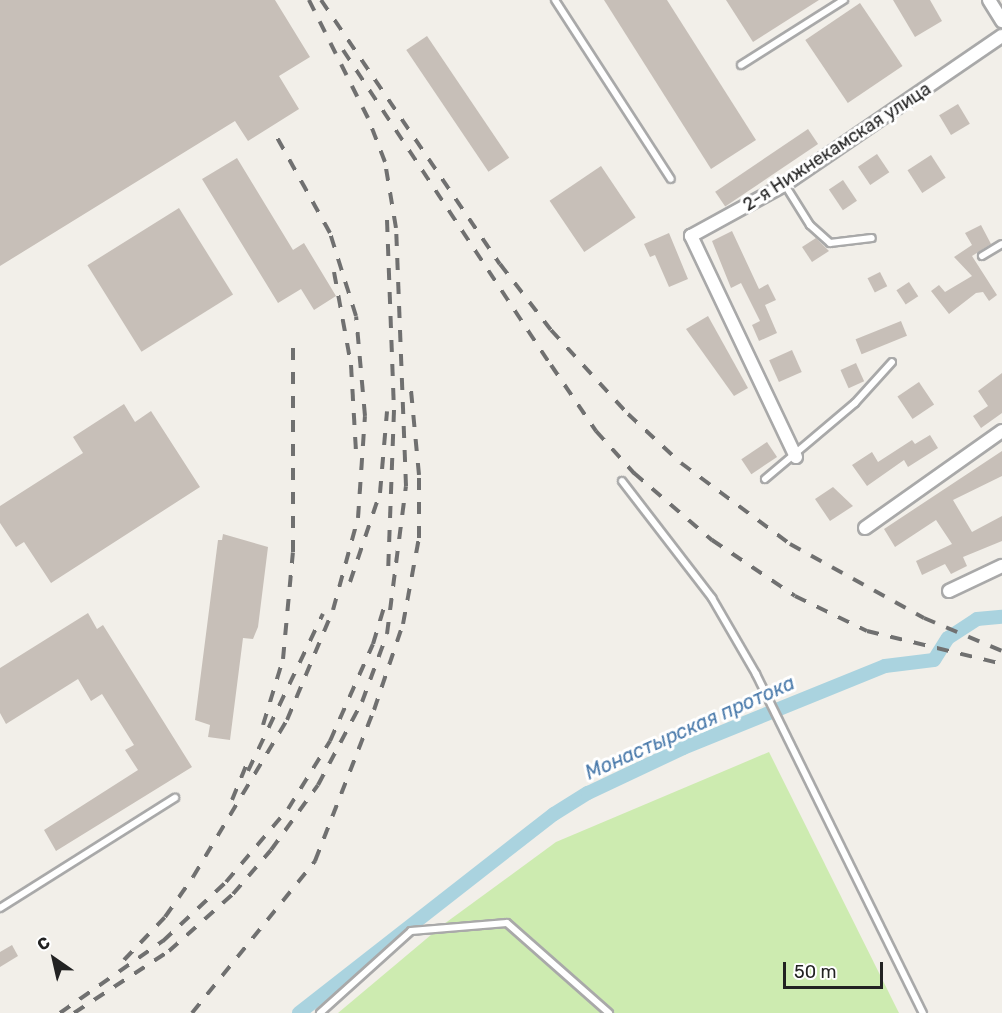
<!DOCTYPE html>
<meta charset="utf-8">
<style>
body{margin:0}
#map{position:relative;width:1002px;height:1013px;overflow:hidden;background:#f2efe9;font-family:Rubik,sans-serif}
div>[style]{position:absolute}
.grass>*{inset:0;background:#cdebb0}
.canal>*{height:14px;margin:-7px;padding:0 7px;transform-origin:7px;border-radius:7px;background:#aad3df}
.building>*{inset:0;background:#c7bfb8;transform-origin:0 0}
.roads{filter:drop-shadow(2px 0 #a9a9a9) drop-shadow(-2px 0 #a9a9a9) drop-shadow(0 2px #a9a9a9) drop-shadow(0 -2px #a9a9a9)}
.lane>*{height:6px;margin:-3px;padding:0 3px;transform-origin:3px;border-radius:3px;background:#fff}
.street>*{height:12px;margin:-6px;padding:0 6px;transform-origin:6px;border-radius:6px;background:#fff}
.rail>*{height:4px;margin-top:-2px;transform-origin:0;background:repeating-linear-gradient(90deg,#707070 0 12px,transparent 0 24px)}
span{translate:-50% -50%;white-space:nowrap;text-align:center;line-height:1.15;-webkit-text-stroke:6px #fff;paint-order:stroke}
.street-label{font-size:18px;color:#222}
.water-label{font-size:20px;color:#4a7aab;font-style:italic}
.north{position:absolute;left:24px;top:929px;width:60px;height:60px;-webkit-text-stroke:4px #fff;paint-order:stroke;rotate:326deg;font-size:16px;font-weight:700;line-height:24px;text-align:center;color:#222}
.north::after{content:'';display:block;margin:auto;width:21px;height:27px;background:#222;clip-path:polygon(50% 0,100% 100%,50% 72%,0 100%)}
.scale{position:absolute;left:783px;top:962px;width:100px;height:27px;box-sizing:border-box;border:3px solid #222;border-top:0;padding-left:8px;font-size:18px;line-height:21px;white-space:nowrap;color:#222;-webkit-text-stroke:4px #fff;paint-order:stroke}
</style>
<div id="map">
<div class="grass">
<i style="clip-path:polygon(769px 752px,899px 1013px,338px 1013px,444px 924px,556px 842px)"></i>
</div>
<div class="canal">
<i style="left:299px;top:1013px;width:323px;rotate:-38deg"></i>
<i style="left:554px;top:814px;width:40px;rotate:-32deg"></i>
<i style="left:588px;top:793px;width:105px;rotate:-25.3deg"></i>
<i style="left:683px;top:748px;width:218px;rotate:-22.1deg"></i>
<i style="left:885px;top:666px;width:49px;rotate:-7deg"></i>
<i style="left:934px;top:660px;width:26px;rotate:-58deg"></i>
<i style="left:948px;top:638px;width:35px;rotate:-33deg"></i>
<i style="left:977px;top:619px;width:25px;rotate:-5deg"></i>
</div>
<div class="building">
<i style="clip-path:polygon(0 0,275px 0,310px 57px,279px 76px,299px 109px,248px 141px,235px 121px,0 266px)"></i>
<i style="clip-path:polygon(604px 0,667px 0,756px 140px,711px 169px)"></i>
<i style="clip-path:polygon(726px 0,819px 0,753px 42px)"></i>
<i style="clip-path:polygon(893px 0,930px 0,942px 21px,915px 37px)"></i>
<i style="left:860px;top:3px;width:76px;height:66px;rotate:56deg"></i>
<i style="left:427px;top:36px;width:147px;height:25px;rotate:56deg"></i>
<i style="left:958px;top:104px;width:23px;height:22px;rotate:59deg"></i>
<i style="left:808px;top:129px;width:18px;height:112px;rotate:56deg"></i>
<i style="left:877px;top:154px;width:22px;height:23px;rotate:56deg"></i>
<i style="left:931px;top:155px;width:27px;height:28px;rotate:57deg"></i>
<i style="clip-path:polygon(237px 158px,293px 250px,304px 243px,336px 296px,314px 310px,301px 289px,278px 303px,202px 179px)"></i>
<i style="left:601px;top:166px;width:62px;height:62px;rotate:56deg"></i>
<i style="left:843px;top:180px;width:25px;height:17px;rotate:56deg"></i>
<i style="left:179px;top:208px;width:102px;height:108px;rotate:58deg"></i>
<i style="clip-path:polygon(981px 225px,991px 244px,972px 256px,997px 295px,989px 301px,983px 292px,976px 293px,949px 314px,931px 291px,939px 285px,945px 292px,972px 276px,954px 257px,972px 245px,965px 233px)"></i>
<i style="clip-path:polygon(732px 231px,759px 289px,768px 284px,776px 300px,765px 305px,777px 333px,759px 341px,752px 325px,760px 321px,741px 283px,731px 288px,712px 241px)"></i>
<i style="clip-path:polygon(669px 233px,688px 279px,669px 287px,655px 255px,650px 257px,644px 244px)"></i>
<i style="clip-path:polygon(816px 238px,829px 251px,812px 262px,802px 247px)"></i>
<i style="left:880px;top:272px;width:16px;height:14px;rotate:63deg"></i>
<i style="left:909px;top:282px;width:17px;height:15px;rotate:57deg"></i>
<i style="clip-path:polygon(708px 316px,748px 388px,734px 396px,686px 329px)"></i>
<i style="left:901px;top:321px;width:16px;height:49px;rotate:68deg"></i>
<i style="left:792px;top:350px;width:24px;height:25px;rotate:66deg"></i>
<i style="left:856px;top:363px;width:20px;height:17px;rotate:66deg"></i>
<i style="clip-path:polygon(1002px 373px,1002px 413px,981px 428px,973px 416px,988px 406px,978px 391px)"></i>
<i style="left:919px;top:382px;width:27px;height:26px;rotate:56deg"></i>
<i style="clip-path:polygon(124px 404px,135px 422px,151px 411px,200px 487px,51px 583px,24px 542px,16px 547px,0 523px,0 506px,83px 453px,73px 437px)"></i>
<i style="clip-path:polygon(930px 435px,938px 448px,908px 467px,904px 460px,867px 486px,852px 465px,872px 452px,878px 462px,912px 440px,915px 444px)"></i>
<i style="left:767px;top:442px;width:18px;height:31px;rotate:56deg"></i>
<i style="clip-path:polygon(1002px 451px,1002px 476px,953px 500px,972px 532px,1002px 516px,1002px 541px,963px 557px,967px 566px,951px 574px,945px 564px,922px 575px,916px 561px,952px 544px,936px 520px,895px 547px,884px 529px)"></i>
<i style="clip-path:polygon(833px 487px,853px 506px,830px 521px,815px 499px)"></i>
<i style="clip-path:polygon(223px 534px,268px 547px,258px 627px,253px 639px,243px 638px,230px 740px,208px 737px,210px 725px,195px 720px,218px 540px,222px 540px)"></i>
<i style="clip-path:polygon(88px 613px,97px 629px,103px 625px,192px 767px,56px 851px,44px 830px,138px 770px,125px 750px,134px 745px,102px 694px,91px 701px,78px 679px,6px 724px,0 713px,0 668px)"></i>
<i style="clip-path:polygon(12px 945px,18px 956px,0 967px,0 952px)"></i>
</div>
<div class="roads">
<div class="lane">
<i style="left:555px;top:0;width:213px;rotate:57.1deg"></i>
<i style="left:741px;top:65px;width:122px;rotate:-32.3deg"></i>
<i style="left:785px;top:185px;width:47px;rotate:58deg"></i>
<i style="left:810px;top:225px;width:27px;rotate:42deg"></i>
<i style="left:830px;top:243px;width:42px;rotate:-6.8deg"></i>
<i style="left:982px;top:256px;width:23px;rotate:-31deg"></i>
<i style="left:765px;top:479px;width:118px;rotate:-40.2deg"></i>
<i style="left:855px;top:403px;width:55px;rotate:-47.9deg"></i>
<i style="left:622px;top:481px;width:148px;rotate:52.4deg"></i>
<i style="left:712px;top:598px;width:88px;rotate:59.9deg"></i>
<i style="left:756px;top:674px;width:378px;rotate:63.8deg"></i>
<i style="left:0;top:908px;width:207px;rotate:-32.2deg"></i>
<i style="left:320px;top:1013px;width:122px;rotate:-42deg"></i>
<i style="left:411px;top:931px;width:96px;rotate:-4.8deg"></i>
<i style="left:507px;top:923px;width:136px;rotate:41.4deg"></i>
</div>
<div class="street">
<i style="left:989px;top:0;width:25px;rotate:58deg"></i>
<i style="left:796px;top:457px;width:245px;rotate:-115.4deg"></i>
<i style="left:691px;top:236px;width:106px;rotate:-28.7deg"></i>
<i style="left:784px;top:185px;width:264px;rotate:-34.4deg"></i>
<i style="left:865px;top:528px;width:168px;rotate:-35.3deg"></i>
<i style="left:949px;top:591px;width:59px;rotate:-25.3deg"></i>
</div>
</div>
<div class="rail">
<i style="left:321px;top:0;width:319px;rotate:55.9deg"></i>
<i style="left:500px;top:264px;width:83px;rotate:52.3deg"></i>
<i style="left:551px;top:330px;width:114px;rotate:47.5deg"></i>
<i style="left:628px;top:414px;width:72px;rotate:42.8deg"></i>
<i style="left:681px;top:463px;width:136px;rotate:36.6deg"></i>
<i style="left:790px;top:544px;width:153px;rotate:28.9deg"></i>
<i style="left:924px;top:618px;width:85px;rotate:22.9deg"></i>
<i style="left:343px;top:50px;width:377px;rotate:56.6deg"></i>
<i style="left:551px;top:365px;width:80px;rotate:55.7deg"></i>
<i style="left:596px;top:431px;width:57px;rotate:47.9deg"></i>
<i style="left:634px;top:473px;width:103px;rotate:40.7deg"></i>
<i style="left:712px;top:540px;width:100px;rotate:34deg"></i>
<i style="left:795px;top:596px;width:80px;rotate:25.9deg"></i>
<i style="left:867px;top:631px;width:139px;rotate:13.7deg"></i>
<i style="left:387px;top:220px;width:190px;rotate:87.9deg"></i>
<i style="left:394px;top:410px;width:167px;rotate:92.1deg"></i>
<i style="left:334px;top:272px;width:95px;rotate:79.6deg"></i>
<i style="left:351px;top:365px;width:88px;rotate:86.7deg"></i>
<i style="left:350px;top:582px;width:94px;rotate:-71.4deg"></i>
<i style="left:380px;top:493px;width:82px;rotate:-85.1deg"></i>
<i style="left:263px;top:725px;width:69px;rotate:-73.1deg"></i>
<i style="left:283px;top:659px;width:107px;rotate:-84.7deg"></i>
<i style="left:293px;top:552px;width:208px;rotate:-90deg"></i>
<i style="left:248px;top:771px;width:174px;rotate:-64.5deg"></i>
<i style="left:232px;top:800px;width:42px;rotate:-67.7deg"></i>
<i style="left:124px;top:960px;width:59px;rotate:-46.4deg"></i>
<i style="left:165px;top:917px;width:49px;rotate:-55deg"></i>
<i style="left:193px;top:877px;width:183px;rotate:-59.1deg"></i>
<i style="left:287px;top:720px;width:119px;rotate:-67.3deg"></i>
<i style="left:333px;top:610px;width:95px;rotate:-74.8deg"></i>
<i style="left:358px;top:518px;width:102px;rotate:-86.1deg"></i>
<i style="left:365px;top:416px;width:100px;rotate:-95.1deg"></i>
<i style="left:356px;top:316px;width:87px;rotate:-107.4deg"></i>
<i style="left:330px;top:233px;width:115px;rotate:-119deg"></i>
<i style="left:60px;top:1013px;width:126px;rotate:-35deg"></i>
<i style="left:163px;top:941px;width:86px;rotate:-43.1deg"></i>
<i style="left:226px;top:882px;width:96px;rotate:-49.7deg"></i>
<i style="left:288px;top:809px;width:80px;rotate:-58.3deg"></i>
<i style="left:330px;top:741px;width:106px;rotate:-66.1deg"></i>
<i style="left:373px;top:644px;width:42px;rotate:-73.3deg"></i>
<i style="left:74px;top:1013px;width:113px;rotate:-33.1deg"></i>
<i style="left:169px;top:951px;width:86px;rotate:-41.7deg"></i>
<i style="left:233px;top:894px;width:58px;rotate:-49.2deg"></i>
<i style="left:271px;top:850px;width:80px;rotate:-54.1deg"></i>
<i style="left:318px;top:785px;width:94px;rotate:-62.1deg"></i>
<i style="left:362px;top:702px;width:72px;rotate:-69.8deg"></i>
<i style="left:387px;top:634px;width:149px;rotate:-82.7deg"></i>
<i style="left:406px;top:486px;width:258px;rotate:-92.2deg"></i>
<i style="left:396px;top:228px;width:67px;rotate:-99.5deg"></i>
<i style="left:385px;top:162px;width:47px;rotate:-111.1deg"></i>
<i style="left:368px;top:118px;width:132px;rotate:-116.6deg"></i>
<i style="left:192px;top:1013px;width:196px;rotate:-51deg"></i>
<i style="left:315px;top:861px;width:162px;rotate:-68.7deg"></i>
<i style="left:374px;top:710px;width:91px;rotate:-71.4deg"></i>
<i style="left:403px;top:624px;width:87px;rotate:-79.5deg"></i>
<i style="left:419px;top:538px;width:63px;rotate:-90deg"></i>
<i style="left:419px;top:475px;width:85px;rotate:-95.4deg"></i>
</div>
<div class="street-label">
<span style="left:837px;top:147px;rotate:-33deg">2-я Нижнекамская улица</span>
</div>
<div class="water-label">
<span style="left:690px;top:728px;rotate:-24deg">Монастырская протока</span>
</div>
<div class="north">С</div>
<div class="scale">50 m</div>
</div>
